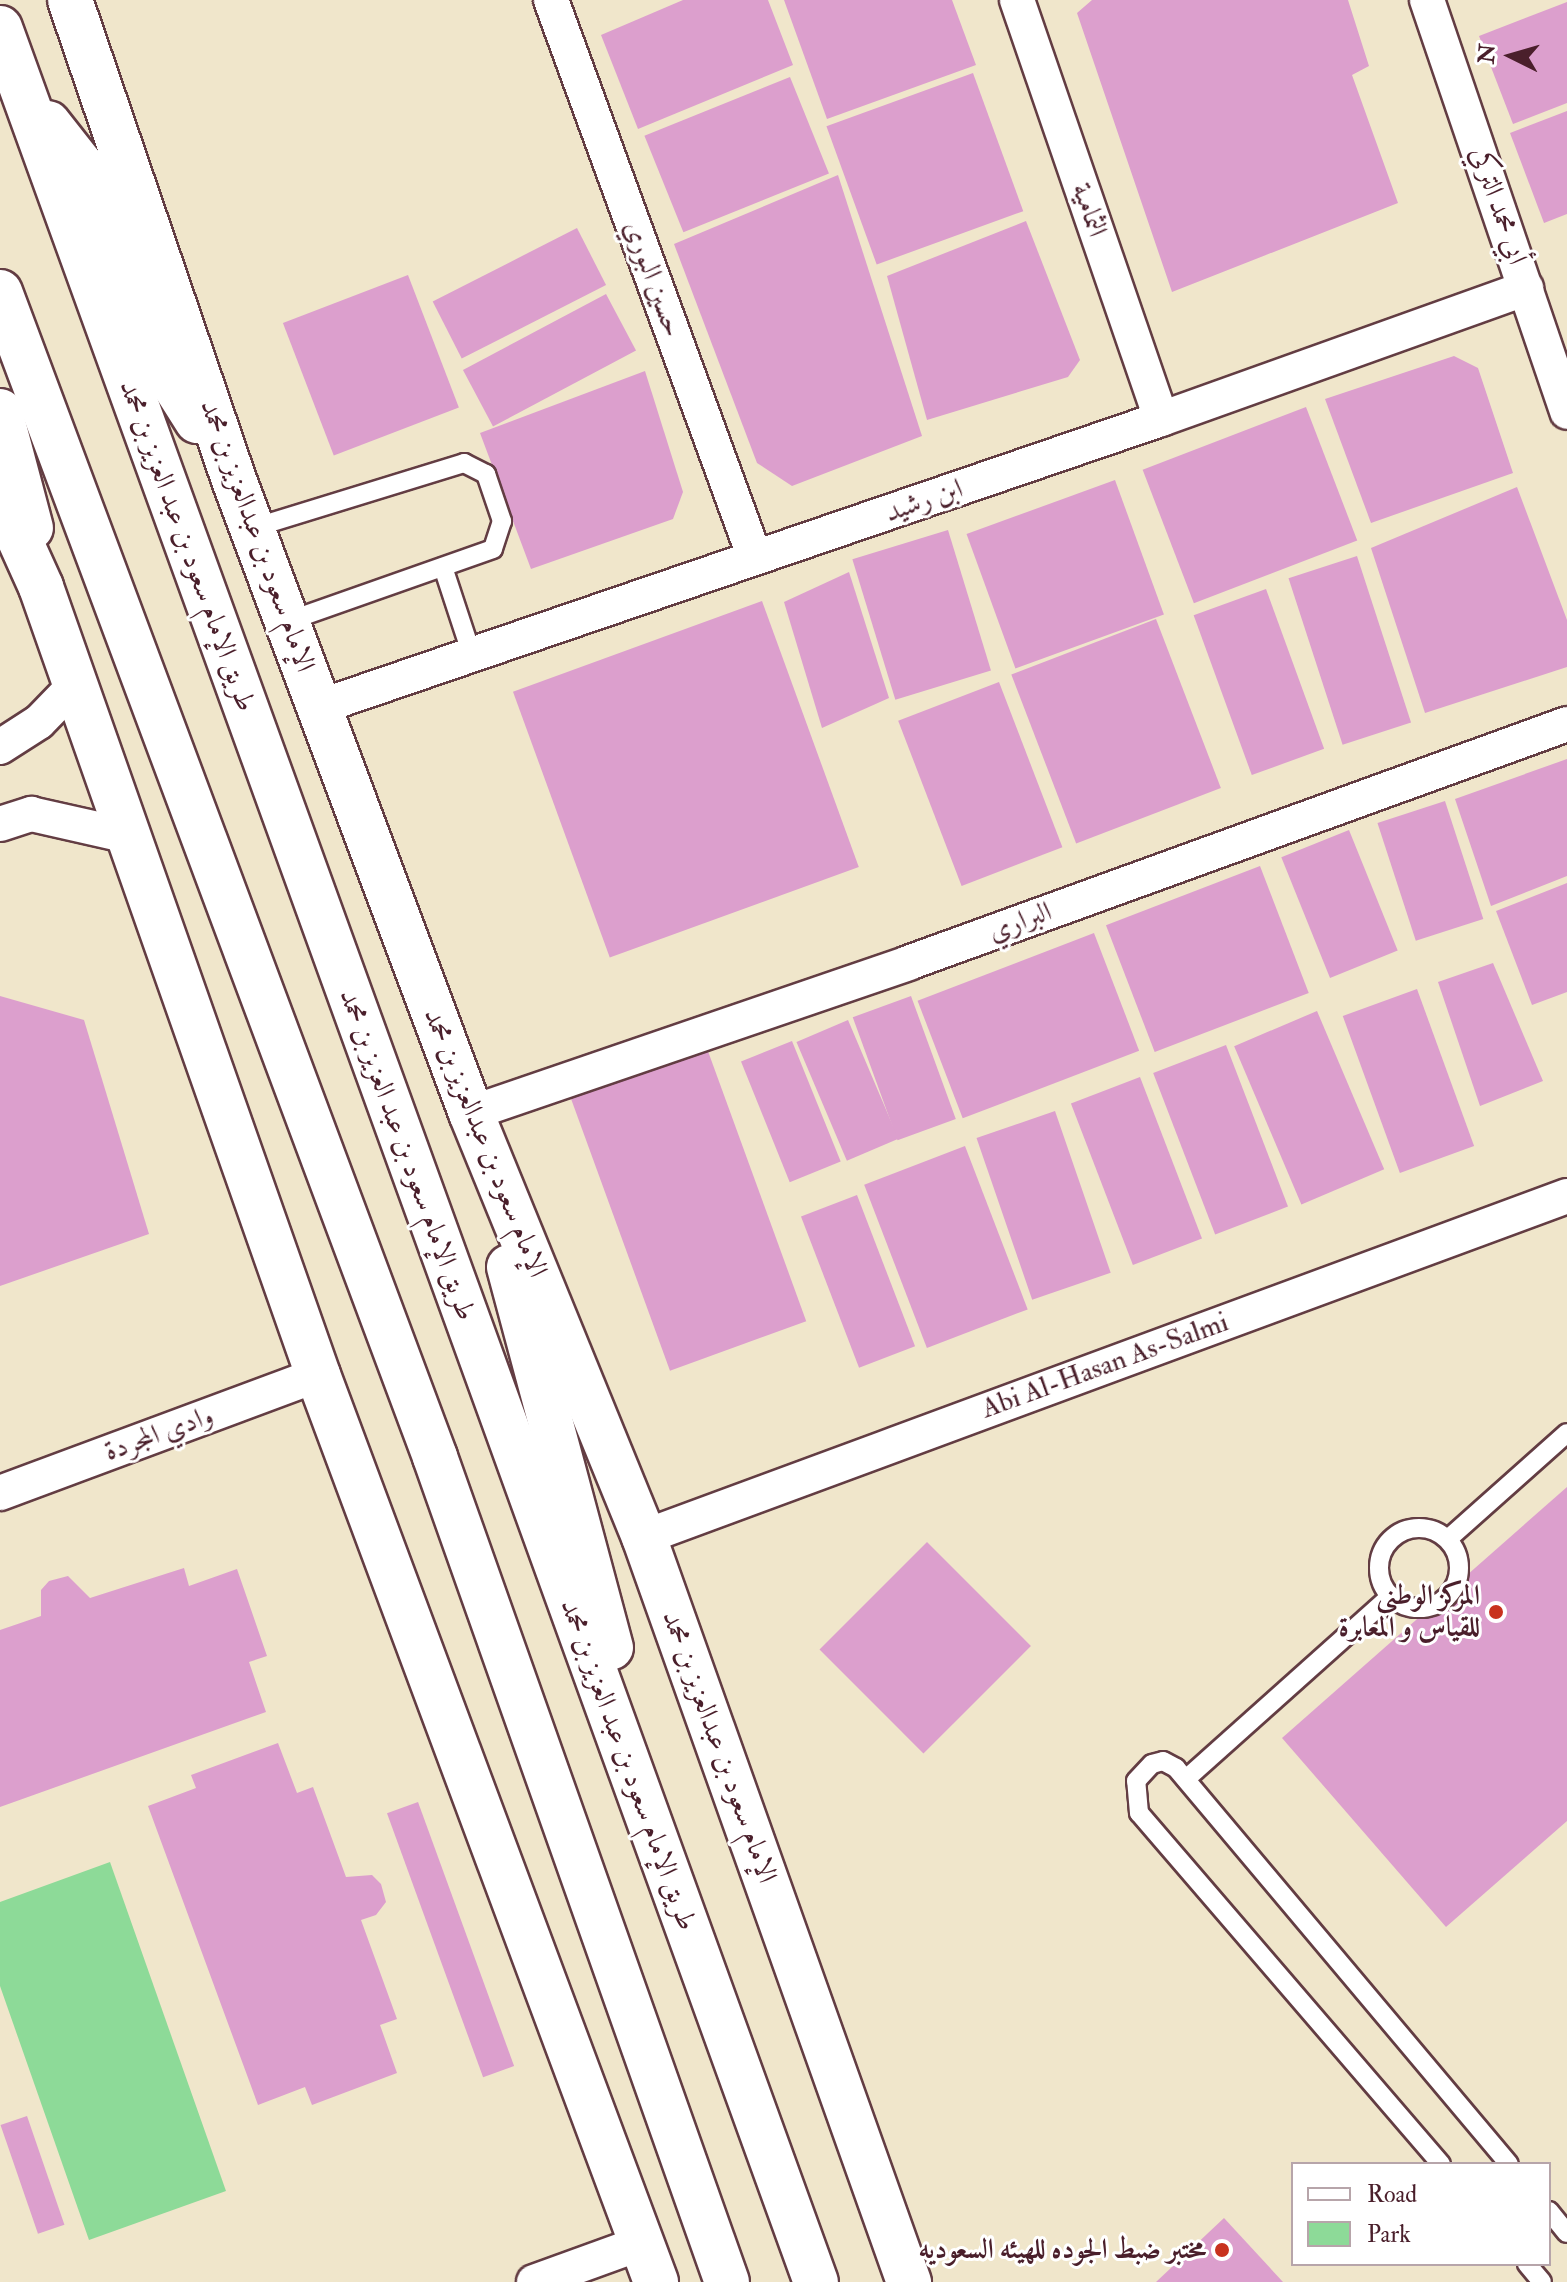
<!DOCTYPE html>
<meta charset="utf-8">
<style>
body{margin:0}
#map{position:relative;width:1567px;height:2282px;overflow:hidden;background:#f0e6cb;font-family:"IM FELL Double Pica",Amiri,serif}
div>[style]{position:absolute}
.green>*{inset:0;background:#8dda98}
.building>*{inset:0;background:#dc9fcd;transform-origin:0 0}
.roads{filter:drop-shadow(2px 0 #633d43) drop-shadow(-2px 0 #633d43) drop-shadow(0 2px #633d43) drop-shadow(0 -2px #633d43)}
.service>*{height:18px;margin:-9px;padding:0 9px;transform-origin:9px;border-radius:9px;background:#fff}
.service>.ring{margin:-9px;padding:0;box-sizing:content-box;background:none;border:18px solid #fff;border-radius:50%}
.minor>*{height:34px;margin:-17px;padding:0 17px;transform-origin:17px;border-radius:17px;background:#fff}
.secondary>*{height:44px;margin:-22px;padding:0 22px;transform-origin:22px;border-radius:22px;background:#fff}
.primary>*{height:44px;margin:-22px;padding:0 22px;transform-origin:22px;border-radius:22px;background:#fff}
.dots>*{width:22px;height:22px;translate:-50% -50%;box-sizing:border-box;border:4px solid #fff;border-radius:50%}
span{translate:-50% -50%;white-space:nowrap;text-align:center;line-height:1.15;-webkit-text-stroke:6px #fff;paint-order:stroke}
.street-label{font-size:28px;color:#4a1f2b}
.poi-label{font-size:28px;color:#4a1f2b;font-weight:700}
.right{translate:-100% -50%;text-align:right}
.legend{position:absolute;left:1291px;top:2162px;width:260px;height:104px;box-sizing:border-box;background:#fff;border:2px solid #b7a5aa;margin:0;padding:10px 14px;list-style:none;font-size:24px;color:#4a1f2b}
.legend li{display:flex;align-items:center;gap:16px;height:40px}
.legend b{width:40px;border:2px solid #b7a5aa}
.north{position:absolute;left:1471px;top:16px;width:80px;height:80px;-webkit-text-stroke:6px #fff;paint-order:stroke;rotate:275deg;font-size:22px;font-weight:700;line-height:32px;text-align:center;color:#4a1f2b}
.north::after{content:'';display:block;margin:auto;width:28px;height:36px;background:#4a1f2b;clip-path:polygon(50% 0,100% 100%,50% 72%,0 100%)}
</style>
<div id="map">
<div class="green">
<i style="clip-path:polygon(110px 1862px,226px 2191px,89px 2240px,0 1986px,0 1902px)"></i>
</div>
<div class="building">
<i style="clip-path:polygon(683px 0,768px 0,793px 65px,638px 129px,601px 35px)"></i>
<i style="clip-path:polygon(784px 0,952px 0,976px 65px,827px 119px)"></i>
<i style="clip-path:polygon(1092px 0,1348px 0,1369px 66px,1352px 75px,1398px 203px,1172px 292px,1077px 13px)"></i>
<i style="clip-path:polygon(1567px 2px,1567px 103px,1513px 124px,1479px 36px)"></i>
<i style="left:973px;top:73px;width:147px;height:156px;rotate:70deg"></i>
<i style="left:790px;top:77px;width:104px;height:157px;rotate:68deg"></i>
<i style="clip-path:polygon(1567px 111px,1567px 214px,1544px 223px,1510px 133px)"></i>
<i style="clip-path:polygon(838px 175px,922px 436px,792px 486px,757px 463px,674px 244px)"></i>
<i style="clip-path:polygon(1026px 221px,1080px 360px,1068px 377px,927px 420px,887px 276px)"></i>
<i style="left:577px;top:228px;width:64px;height:162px;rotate:63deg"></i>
<i style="left:408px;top:275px;width:142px;height:134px;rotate:69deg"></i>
<i style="left:606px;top:294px;width:64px;height:162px;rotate:62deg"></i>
<i style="clip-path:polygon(1454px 356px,1478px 368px,1513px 473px,1371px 523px,1325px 399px)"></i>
<i style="clip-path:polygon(645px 371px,683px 492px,673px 519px,531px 569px,480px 433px)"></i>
<i style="left:1306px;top:407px;width:143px;height:175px;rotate:69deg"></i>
<i style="left:1115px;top:480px;width:143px;height:158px;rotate:70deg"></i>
<i style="clip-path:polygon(1517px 487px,1567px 620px,1567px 667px,1425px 713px,1371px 548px)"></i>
<i style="left:948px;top:530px;width:147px;height:100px;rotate:73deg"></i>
<i style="left:1357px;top:556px;width:175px;height:72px;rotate:72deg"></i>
<i style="clip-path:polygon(849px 572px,889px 698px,822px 728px,784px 602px)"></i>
<i style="left:1266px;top:589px;width:170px;height:77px;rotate:70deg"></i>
<i style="left:762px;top:601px;width:283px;height:265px;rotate:70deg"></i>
<i style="left:1156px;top:619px;width:181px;height:155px;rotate:69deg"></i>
<i style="left:999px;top:682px;width:177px;height:108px;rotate:69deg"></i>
<i style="clip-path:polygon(1567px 759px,1567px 876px,1491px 906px,1455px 799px)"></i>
<i style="left:1445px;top:801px;width:124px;height:71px;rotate:72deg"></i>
<i style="left:1349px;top:830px;width:130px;height:73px;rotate:68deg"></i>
<i style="left:1260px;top:866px;width:136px;height:165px;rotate:69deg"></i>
<i style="clip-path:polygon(1567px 883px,1567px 992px,1532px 1005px,1496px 911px)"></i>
<i style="left:1094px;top:933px;width:126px;height:189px;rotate:69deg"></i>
<i style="clip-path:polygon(1493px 963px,1543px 1081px,1480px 1106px,1438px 982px)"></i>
<i style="left:1417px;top:989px;width:167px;height:79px;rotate:70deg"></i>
<i style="clip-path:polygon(0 996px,84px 1020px,149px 1234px,0 1286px)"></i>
<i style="left:911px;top:996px;width:131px;height:62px;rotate:70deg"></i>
<i style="left:1317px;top:1011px;width:172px;height:90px;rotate:67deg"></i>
<i style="left:848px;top:1020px;width:129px;height:56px;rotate:67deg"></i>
<i style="left:792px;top:1041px;width:130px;height:55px;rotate:68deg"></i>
<i style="left:705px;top:1043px;width:296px;height:145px;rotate:70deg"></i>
<i style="left:1226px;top:1045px;width:173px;height:78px;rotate:69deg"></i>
<i style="left:1140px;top:1077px;width:173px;height:74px;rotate:69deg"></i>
<i style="left:1055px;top:1111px;width:171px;height:83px;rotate:71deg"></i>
<i style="left:965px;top:1146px;width:175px;height:108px;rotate:69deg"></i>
<i style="left:857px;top:1195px;width:162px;height:60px;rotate:69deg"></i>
<i style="clip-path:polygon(1567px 1487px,1567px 1821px,1446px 1927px,1282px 1738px)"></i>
<i style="left:927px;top:1542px;width:147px;height:152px;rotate:45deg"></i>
<i style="clip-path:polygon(184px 1568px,189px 1586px,237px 1569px,267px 1656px,249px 1662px,266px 1712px,0 1807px,0 1630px,41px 1616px,41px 1590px,49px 1581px,68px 1576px,90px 1598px)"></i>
<i style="clip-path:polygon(278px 1743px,297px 1793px,313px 1787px,346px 1877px,372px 1875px,381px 1884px,386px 1902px,376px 1915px,361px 1920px,397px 2019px,380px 2025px,397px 2073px,312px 2105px,305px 2087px,258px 2105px,148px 1806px,196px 1788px,191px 1775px)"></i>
<i style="left:418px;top:1802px;width:281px;height:33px;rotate:70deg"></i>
<i style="left:27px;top:2116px;width:115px;height:28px;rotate:71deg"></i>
<i style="clip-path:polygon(1224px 2218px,1283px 2282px,1156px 2282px)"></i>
</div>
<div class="roads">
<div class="service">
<i style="left:253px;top:528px;width:221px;rotate:-17.1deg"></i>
<i style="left:464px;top:463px;width:25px;rotate:27deg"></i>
<i style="left:486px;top:474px;width:50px;rotate:71.2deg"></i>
<i style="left:502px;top:521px;width:29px;rotate:108deg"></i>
<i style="left:493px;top:549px;width:216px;rotate:160.6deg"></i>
<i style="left:443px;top:567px;width:93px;rotate:71.8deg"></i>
<i class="ring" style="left:1379px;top:1528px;width:62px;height:62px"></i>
<i style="left:1448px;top:1539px;width:159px;rotate:-41.7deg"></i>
<i style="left:1186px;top:1779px;width:275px;rotate:-41.8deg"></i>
<i style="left:1441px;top:2164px;width:463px;rotate:-130.7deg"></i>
<i style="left:1139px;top:1813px;width:32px;rotate:-95deg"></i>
<i style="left:1136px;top:1781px;width:23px;rotate:-47deg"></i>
<i style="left:1152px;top:1764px;width:11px;rotate:-15deg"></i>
<i style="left:1163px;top:1761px;width:15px;rotate:28deg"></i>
<i style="left:1176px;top:1768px;width:517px;rotate:49.94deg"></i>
<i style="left:1549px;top:2211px;width:28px;rotate:51deg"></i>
<i style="left:1527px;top:2264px;width:23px;rotate:50deg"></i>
</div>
<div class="minor">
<i style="left:551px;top:0;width:594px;rotate:69.92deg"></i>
<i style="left:1017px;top:0;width:443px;rotate:71deg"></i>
<i style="left:1427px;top:0;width:435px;rotate:71.2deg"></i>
<i style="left:319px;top:707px;width:890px;rotate:-18.88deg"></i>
<i style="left:1161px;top:419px;width:388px;rotate:-19.7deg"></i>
<i style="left:0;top:747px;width:46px;rotate:-32.7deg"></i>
<i style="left:39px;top:722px;width:52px;rotate:-45.8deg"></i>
<i style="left:0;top:824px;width:33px;rotate:-18deg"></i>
<i style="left:31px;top:814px;width:95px;rotate:12.7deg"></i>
<i style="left:471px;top:1113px;width:462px;rotate:-18.9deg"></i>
<i style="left:908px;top:963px;width:701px;rotate:-19.93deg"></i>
<i style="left:0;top:1493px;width:339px;rotate:-20.4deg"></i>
<i style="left:644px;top:1537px;width:984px;rotate:-20.28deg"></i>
<i style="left:534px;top:2282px;width:115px;rotate:-19.9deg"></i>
</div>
<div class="secondary">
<i style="left:70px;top:0;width:507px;rotate:71.14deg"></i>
<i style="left:234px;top:480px;width:676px;rotate:69.47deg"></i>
<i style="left:471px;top:1113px;width:458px;rotate:67.8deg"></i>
<i style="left:644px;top:1537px;width:791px;rotate:70.42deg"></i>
<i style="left:0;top:28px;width:2397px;rotate:70.1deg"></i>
<i style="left:48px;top:123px;width:55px;rotate:51.7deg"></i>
<i style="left:82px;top:166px;width:210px;rotate:68.5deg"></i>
<i style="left:159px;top:361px;width:71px;rotate:57.7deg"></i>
<i style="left:0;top:411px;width:121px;rotate:75.2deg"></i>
<i style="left:0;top:496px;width:100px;rotate:65.7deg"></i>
<i style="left:41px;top:587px;width:835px;rotate:70.63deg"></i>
<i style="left:318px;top:1375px;width:968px;rotate:69.56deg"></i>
<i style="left:509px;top:1267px;width:394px;rotate:75deg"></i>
</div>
<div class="primary">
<i style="left:0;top:292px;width:1244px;rotate:69.52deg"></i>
<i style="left:435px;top:1457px;width:875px;rotate:70.51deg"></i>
</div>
</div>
<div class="dots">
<i style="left:1496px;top:1612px;background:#c8321e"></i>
<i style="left:1222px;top:2250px;background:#c8321e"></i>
</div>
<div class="street-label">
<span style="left:1498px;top:206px;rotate:71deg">أبي محمد التركي</span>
<span style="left:1089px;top:210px;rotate:71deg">الثمامية</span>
<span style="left:653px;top:279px;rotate:70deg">حسين البوري</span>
<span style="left:924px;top:501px;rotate:-19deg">ابن رشيد</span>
<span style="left:257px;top:536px;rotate:70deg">الإمام سعود بن عبدالعزيز بن محمد</span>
<span style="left:187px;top:546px;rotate:70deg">طريق الإمام سعود بن عبد العزيز بن محمد</span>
<span style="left:1020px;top:922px;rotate:-20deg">البراري</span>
<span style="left:485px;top:1143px;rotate:68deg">الإمام سعود بن عبدالعزيز بن محمد</span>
<span style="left:407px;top:1155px;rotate:70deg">طريق الإمام سعود بن عبد العزيز بن محمد</span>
<span style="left:1105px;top:1366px;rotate:-20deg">Abi Al-Hasan As-Salmi</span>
<span style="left:159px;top:1434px;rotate:-20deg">وادي المجردة</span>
<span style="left:719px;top:1747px;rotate:70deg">الإمام سعود بن عبدالعزيز بن محمد</span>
<span style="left:628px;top:1765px;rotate:70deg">طريق الإمام سعود بن عبد العزيز بن محمد</span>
</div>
<div class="poi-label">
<span class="right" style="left:1480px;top:1612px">المركز الوطني<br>للقياس و المعابرة</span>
<span class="right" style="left:1206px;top:2250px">مختبر ضبط الجوده للهيئه السعوديه</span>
</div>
<ul class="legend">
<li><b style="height:10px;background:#fff"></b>Road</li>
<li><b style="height:22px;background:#8dda98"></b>Park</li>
</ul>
<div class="north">N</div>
</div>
